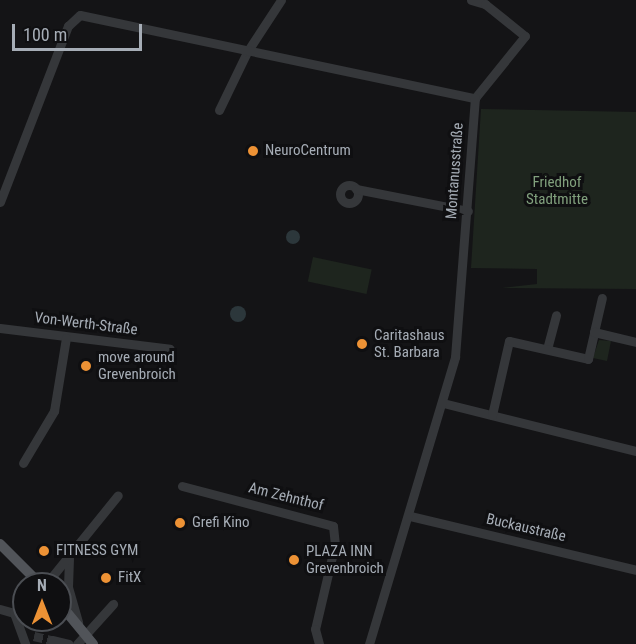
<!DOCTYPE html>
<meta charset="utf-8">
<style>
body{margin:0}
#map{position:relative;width:636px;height:644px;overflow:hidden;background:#141416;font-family:"Roboto Condensed",sans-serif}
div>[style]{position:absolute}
.green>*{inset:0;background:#1e251e;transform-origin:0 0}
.water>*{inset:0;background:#2c373b}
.round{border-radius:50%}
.minor-tunnel>*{height:9px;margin-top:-4.5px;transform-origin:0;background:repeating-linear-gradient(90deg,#313336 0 9px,transparent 0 13.5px)}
.minor>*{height:9px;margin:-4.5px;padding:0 4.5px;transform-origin:4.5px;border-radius:4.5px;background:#35373a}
.minor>.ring{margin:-4.5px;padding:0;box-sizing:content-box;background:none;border:9px solid #35373a;border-radius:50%}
.major>*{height:10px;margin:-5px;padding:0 5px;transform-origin:5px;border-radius:5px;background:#515459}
.dots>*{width:16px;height:16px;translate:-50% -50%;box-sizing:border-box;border:3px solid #0f0f11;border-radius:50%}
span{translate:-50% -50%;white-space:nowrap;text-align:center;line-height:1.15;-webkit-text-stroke:6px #0f0f11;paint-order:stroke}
.poi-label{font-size:15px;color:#a6adb6}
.left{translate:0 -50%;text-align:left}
.street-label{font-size:15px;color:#a6adb6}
.park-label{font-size:15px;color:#81a07d}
.north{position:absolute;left:12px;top:572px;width:60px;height:60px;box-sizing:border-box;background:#0f0f11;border:2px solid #4b4e53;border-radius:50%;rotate:0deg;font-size:16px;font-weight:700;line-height:24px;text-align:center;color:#a6adb6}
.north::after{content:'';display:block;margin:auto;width:21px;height:27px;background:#ed9235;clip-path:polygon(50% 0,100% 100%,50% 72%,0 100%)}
.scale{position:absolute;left:12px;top:24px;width:130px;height:27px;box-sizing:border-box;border:3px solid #a6adb6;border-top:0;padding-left:8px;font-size:18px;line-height:21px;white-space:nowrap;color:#a6adb6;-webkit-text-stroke:4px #0f0f11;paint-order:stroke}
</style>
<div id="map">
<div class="green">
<i style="clip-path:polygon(481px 109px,636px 112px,636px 289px,502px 288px,537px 284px,537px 269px,471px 268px)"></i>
<i style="left:313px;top:257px;width:60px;height:25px;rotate:12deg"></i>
<i style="clip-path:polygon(599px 340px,611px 341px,607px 361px,593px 358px)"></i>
</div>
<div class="water">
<i class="round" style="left:286px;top:230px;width:14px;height:14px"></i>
<i class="round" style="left:230px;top:306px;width:16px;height:16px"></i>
</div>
<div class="minor-tunnel">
<i style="left:34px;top:636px;width:18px;rotate:13deg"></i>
</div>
<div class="minor">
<i style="left:471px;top:0;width:15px;rotate:16deg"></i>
<i style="left:485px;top:4px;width:51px;rotate:38.7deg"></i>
<i style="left:525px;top:36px;width:80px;rotate:128.9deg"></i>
<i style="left:219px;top:110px;width:64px;rotate:-64.2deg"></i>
<i style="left:247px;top:52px;width:62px;rotate:-56.8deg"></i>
<i class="ring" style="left:340px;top:185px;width:9px;height:9px"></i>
<i style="left:356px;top:189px;width:114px;rotate:11.1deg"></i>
<i style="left:0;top:202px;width:189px;rotate:-68.9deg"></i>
<i style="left:68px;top:26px;width:16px;rotate:-43deg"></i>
<i style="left:80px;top:15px;width:404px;rotate:11.9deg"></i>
<i style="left:0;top:328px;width:171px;rotate:7deg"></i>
<i style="left:594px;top:332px;width:35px;rotate:-77deg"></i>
<i style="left:547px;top:349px;width:35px;rotate:-75deg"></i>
<i style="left:443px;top:403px;width:199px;rotate:14deg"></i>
<i style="left:492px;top:415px;width:76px;rotate:-77.1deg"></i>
<i style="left:509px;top:341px;width:81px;rotate:12.8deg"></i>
<i style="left:588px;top:359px;width:28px;rotate:-77deg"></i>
<i style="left:594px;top:332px;width:43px;rotate:13.4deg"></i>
<i style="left:23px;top:463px;width:61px;rotate:-59.2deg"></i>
<i style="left:54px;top:411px;width:74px;rotate:-80.7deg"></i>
<i style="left:182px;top:486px;width:156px;rotate:14.8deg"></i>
<i style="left:333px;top:526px;width:18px;rotate:84deg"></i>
<i style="left:335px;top:544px;width:87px;rotate:103.2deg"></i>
<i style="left:315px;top:629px;width:16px;rotate:75deg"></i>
<i style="left:410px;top:516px;width:232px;rotate:13.4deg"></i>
<i style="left:69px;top:558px;width:29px;rotate:92deg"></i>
<i style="left:68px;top:587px;width:37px;rotate:74deg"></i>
<i style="left:46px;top:584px;width:114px;rotate:-51deg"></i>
<i style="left:0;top:609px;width:15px;rotate:16deg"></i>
<i style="left:14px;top:613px;width:12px;rotate:-31deg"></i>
<i style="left:14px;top:613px;width:33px;rotate:70deg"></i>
<i style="left:52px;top:640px;width:17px;rotate:13deg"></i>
<i style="left:77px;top:644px;width:54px;rotate:-48deg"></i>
<i style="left:369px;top:644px;width:300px;rotate:-73.3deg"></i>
<i style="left:455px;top:357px;width:260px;rotate:-85.6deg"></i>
</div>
<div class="major">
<i style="left:0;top:544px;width:57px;rotate:45deg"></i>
<i style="left:60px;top:604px;width:52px;rotate:50.5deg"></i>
</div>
<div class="dots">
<i style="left:253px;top:151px;background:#ed9235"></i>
<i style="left:362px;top:344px;background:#ed9235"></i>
<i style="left:86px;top:366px;background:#ed9235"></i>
<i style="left:180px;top:523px;background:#ed9235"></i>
<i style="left:44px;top:551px;background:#ed9235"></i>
<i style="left:294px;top:560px;background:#ed9235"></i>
<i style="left:106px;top:578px;background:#ed9235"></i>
</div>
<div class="poi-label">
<span class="left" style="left:265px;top:151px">NeuroCentrum</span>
<span class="left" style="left:374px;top:344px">Caritashaus<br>St. Barbara</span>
<span class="left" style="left:98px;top:366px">move around<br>Grevenbroich</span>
<span class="left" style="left:192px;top:523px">Grefi Kino</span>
<span class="left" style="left:56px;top:551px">FITNESS GYM</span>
<span class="left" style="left:306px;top:560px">PLAZA INN<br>Grevenbroich</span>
<span class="left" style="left:118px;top:578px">FitX</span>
</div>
<div class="street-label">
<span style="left:455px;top:171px;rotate:-86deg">Montanusstraße</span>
<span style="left:86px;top:324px;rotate:7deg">Von-Werth-Straße</span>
<span style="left:286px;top:497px;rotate:14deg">Am Zehnthof</span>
<span style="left:526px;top:528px;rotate:13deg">Buckaustraße</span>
</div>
<div class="park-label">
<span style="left:557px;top:191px">Friedhof<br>Stadtmitte</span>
</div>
<div class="north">N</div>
<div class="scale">100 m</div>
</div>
